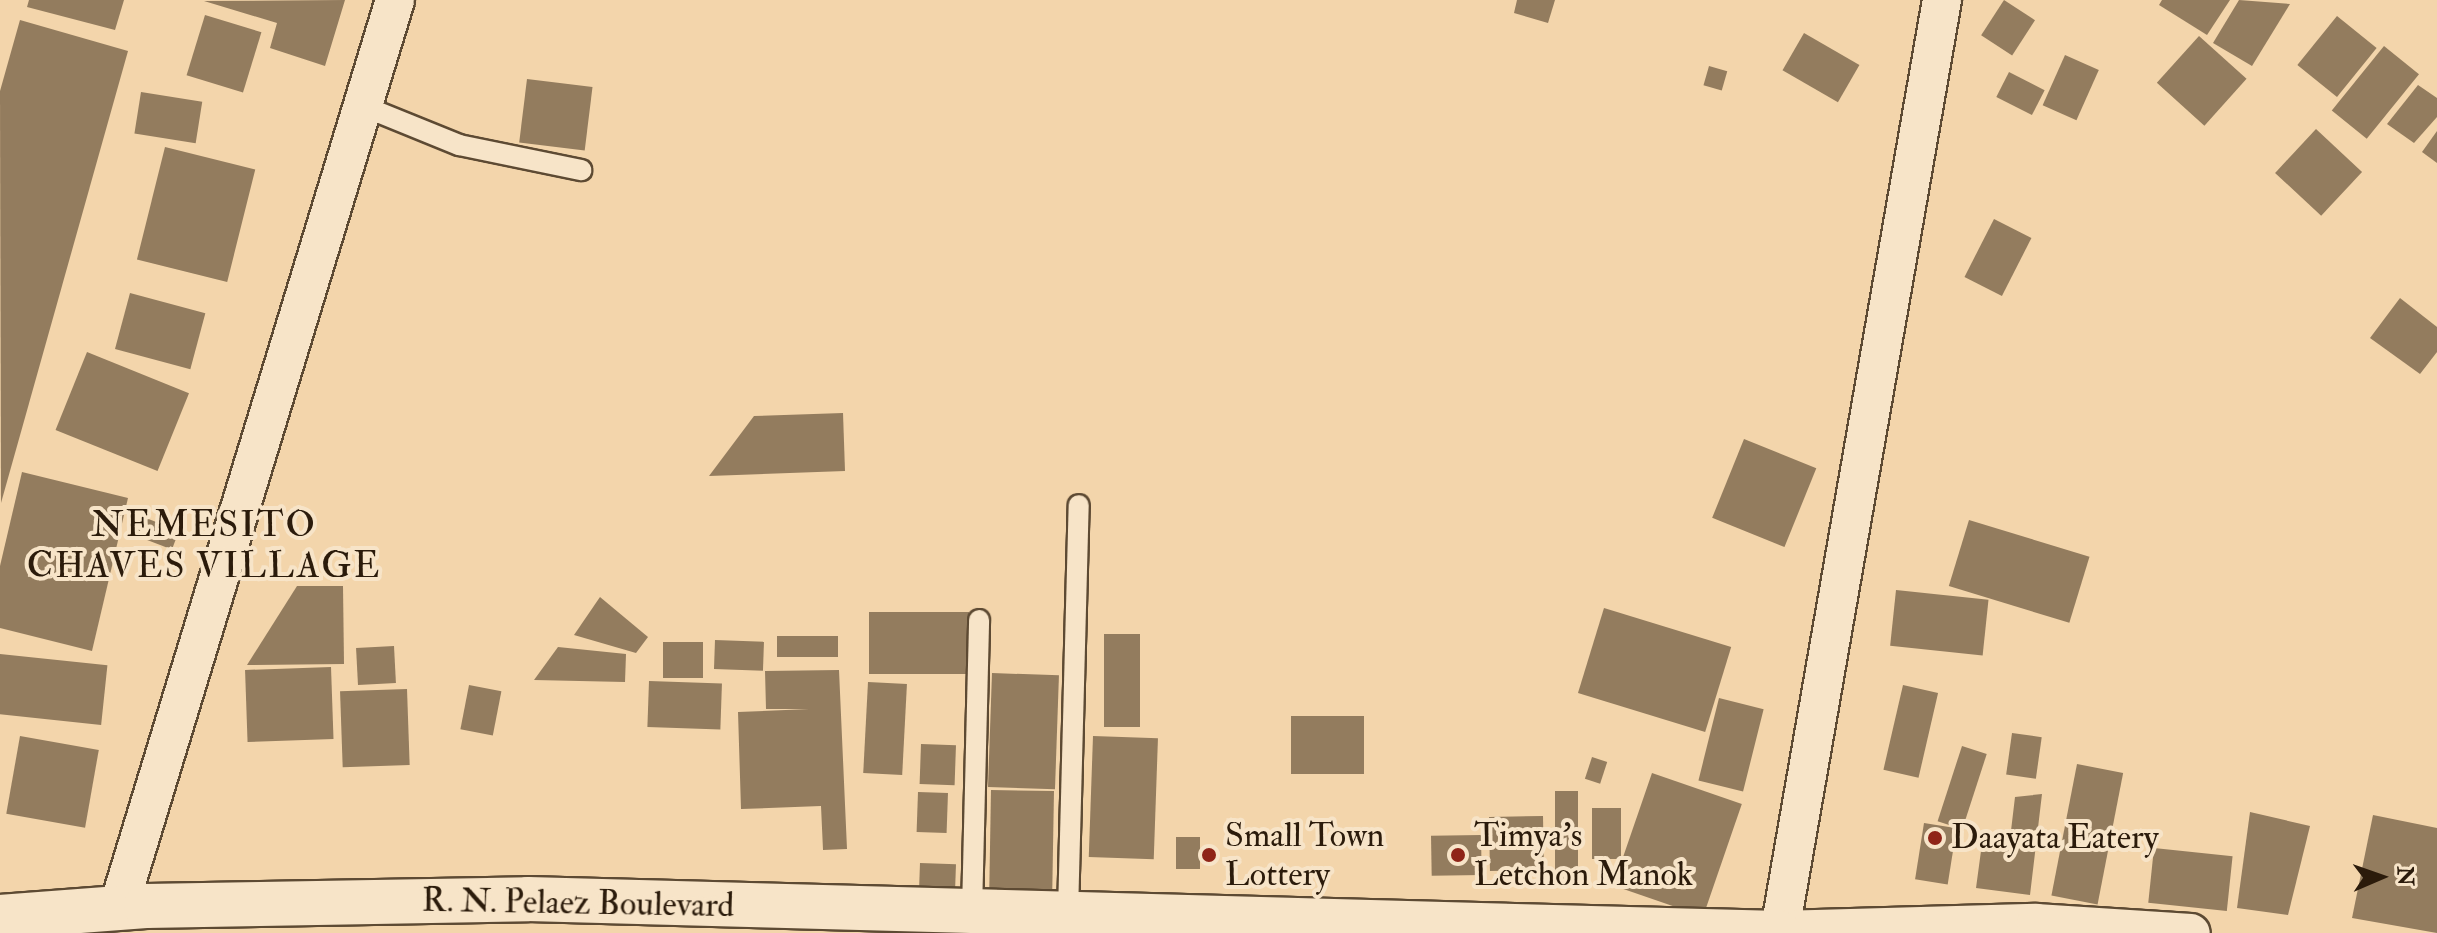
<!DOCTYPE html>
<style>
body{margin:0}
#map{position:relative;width:2437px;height:933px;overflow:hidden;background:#f3d5ab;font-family:"IM FELL Double Pica",serif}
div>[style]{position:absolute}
.building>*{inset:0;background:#937c5e;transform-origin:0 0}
.roads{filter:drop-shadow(2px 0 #5d4a33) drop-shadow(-2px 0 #5d4a33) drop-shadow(0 2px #5d4a33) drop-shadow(0 -2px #5d4a33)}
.lane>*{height:20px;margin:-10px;padding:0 10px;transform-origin:10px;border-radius:10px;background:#f7e4c8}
.street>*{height:38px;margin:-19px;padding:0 19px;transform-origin:19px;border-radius:19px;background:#f7e4c8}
.secondary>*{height:44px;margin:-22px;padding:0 22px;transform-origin:22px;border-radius:22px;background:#f7e4c8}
.dots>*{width:22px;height:22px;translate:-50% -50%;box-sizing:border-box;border:4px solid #f7e4c8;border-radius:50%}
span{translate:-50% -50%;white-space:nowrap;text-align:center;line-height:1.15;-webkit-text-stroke:8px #f7e4c8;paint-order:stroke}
.poi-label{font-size:34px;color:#2b1b0b}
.left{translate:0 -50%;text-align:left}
.street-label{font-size:34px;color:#2b1b0b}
.neighbourhood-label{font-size:36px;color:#2b1b0b;letter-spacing:2px}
.north{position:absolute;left:2341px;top:837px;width:80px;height:80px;-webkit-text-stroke:6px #f7e4c8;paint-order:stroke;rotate:88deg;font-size:22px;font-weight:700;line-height:32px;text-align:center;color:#2b1b0b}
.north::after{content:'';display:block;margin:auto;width:28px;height:36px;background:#2b1b0b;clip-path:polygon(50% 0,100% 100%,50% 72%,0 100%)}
</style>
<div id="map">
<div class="building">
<i style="clip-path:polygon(29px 0,124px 0,115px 30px,27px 7px)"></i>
<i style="clip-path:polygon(345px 0,325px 66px,270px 48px,277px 23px,204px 1px)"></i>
<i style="clip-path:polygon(1517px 0,1555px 0,1548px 23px,1514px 13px)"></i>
<i style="left:2004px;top:0;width:37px;height:42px;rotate:33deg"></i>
<i style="clip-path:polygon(2162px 0,2230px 0,2207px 35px,2159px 5px)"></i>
<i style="clip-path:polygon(2239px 0,2290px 4px,2252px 66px,2213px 43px)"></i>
<i style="left:205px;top:15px;width:59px;height:63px;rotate:17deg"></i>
<i style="left:2337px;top:16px;width:51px;height:63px;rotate:39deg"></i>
<i style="clip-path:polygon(20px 20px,128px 51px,1px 503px,0 91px)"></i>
<i style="left:1804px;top:33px;width:64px;height:43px;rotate:30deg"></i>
<i style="left:2199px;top:36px;width:64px;height:63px;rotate:42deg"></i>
<i style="left:2384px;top:46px;width:45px;height:83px;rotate:39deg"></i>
<i style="left:2065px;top:55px;width:37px;height:55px;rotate:24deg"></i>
<i style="left:1709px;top:66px;width:19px;height:20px;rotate:16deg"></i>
<i style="left:2009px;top:72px;width:40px;height:28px;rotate:27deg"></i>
<i style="left:527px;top:79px;width:66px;height:64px;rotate:7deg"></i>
<i style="clip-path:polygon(2418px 85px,2437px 98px,2437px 117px,2414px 143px,2387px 124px)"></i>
<i style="left:141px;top:92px;width:62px;height:42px;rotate:9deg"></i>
<i style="left:2316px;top:129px;width:63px;height:60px;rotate:43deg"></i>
<i style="clip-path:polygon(2437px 131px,2437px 163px,2422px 152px)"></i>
<i style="left:165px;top:147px;width:93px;height:116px;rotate:14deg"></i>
<i style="left:1994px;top:219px;width:42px;height:65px;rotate:27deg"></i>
<i style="left:130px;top:293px;width:78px;height:58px;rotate:15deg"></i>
<i style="clip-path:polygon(2400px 298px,2437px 327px,2437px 352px,2420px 374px,2370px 338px)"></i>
<i style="left:87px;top:352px;width:110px;height:84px;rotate:22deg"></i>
<i style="clip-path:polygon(843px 413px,845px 471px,709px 476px,754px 416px)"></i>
<i style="left:1744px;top:439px;width:78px;height:85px;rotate:22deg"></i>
<i style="clip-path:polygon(22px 472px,128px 498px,92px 651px,0 628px,0 566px)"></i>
<i style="left:138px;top:515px;width:44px;height:20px;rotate:21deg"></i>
<i style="left:1969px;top:520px;width:126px;height:69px;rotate:17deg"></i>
<i style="clip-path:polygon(297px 586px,343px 586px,344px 664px,247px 665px)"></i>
<i style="left:1896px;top:590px;width:93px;height:56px;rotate:6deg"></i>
<i style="clip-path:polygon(600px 597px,648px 637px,636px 653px,574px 635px)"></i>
<i style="left:1604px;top:608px;width:133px;height:89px;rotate:17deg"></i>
<i style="left:869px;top:612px;width:100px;height:62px"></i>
<i style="left:1104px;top:634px;width:36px;height:93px"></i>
<i style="left:777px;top:636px;width:61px;height:21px"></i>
<i style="left:715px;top:640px;width:49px;height:29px;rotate:2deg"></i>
<i style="left:663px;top:642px;width:40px;height:36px"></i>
<i style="left:394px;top:646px;width:37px;height:38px;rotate:87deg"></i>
<i style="clip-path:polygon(558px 647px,626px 654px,625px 682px,534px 680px)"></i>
<i style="left:0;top:654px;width:108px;height:60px;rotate:6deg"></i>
<i style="left:331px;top:667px;width:72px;height:86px;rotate:88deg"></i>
<i style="clip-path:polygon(839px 670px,847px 849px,823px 850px,821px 806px,741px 809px,738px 712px,809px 709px,766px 709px,765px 671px)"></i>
<i style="left:992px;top:673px;width:67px;height:114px;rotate:2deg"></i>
<i style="left:649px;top:681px;width:73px;height:46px;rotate:2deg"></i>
<i style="left:868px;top:682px;width:39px;height:91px;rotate:3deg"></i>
<i style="left:469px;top:685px;width:33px;height:45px;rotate:11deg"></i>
<i style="left:1903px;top:685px;width:36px;height:87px;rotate:13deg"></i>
<i style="left:407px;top:689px;width:76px;height:67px;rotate:88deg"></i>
<i style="left:1719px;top:698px;width:46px;height:85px;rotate:14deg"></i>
<i style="left:1291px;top:716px;width:73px;height:58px"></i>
<i style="left:2012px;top:733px;width:30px;height:42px;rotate:8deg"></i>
<i style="left:20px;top:736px;width:80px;height:79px;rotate:10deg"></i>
<i style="left:1093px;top:736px;width:65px;height:121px;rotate:2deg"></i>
<i style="left:921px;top:744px;width:35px;height:40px;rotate:2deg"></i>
<i style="left:1962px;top:746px;width:26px;height:79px;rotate:18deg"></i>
<i style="left:1592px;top:757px;width:16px;height:23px;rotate:18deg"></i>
<i style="left:2077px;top:764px;width:47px;height:134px;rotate:11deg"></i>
<i style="left:1652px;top:773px;width:95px;height:119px;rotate:19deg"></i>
<i style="left:991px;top:790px;width:63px;height:102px;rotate:1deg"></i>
<i style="left:1555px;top:791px;width:23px;height:88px"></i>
<i style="left:918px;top:792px;width:30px;height:40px;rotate:2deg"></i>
<i style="clip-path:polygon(2042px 794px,2030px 895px,1976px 888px,1983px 836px,2010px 839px,2015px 797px)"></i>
<i style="left:1592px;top:808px;width:29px;height:51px"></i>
<i style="clip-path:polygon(2250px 812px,2310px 826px,2288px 915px,2237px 908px)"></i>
<i style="clip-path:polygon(2373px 815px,2437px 828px,2437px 933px,2352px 918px)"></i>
<i style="left:1543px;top:816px;width:54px;height:54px;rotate:89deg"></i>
<i style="left:1924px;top:823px;width:33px;height:57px;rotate:9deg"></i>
<i style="left:1481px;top:835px;width:40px;height:50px;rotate:89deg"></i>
<i style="left:1176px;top:837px;width:24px;height:32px"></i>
<i style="left:2154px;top:848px;width:79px;height:55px;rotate:6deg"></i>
<i style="left:920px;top:863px;width:36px;height:26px;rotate:2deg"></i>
</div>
<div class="roads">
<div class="lane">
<i style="left:363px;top:106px;width:104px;rotate:22.1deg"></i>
<i style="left:459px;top:145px;width:125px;rotate:11.6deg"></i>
<i style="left:972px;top:911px;width:291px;rotate:-88.6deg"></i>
<i style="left:1068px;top:913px;width:408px;rotate:-88.5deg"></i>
</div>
<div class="street">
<i style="left:1942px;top:0;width:944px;rotate:99.88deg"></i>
<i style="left:1780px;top:930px;width:256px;rotate:-1.6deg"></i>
<i style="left:2036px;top:923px;width:155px;rotate:3.7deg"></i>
<i style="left:118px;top:909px;width:950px;rotate:-73.05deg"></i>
</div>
<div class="secondary">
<i style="left:0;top:917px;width:146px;rotate:-4.3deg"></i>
<i style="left:146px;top:906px;width:382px;rotate:-1deg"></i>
<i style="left:528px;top:899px;width:1252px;rotate:1.56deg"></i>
</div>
</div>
<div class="dots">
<i style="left:1935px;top:838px;background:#8f2418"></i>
<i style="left:1209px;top:855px;background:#8f2418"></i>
<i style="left:1458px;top:855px;background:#8f2418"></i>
</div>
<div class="poi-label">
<span class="left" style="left:1225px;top:855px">Small Town<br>Lottery</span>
<span class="left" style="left:1474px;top:855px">Timya's<br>Letchon Manok</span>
<span class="left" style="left:1951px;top:838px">Daayata Eatery</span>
</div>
<div class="street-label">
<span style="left:578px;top:903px;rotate:1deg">R. N. Pelaez Boulevard</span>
</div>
<div class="neighbourhood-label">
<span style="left:204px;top:545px">NEMESITO<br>CHAVES VILLAGE</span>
</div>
<div class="north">N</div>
</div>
